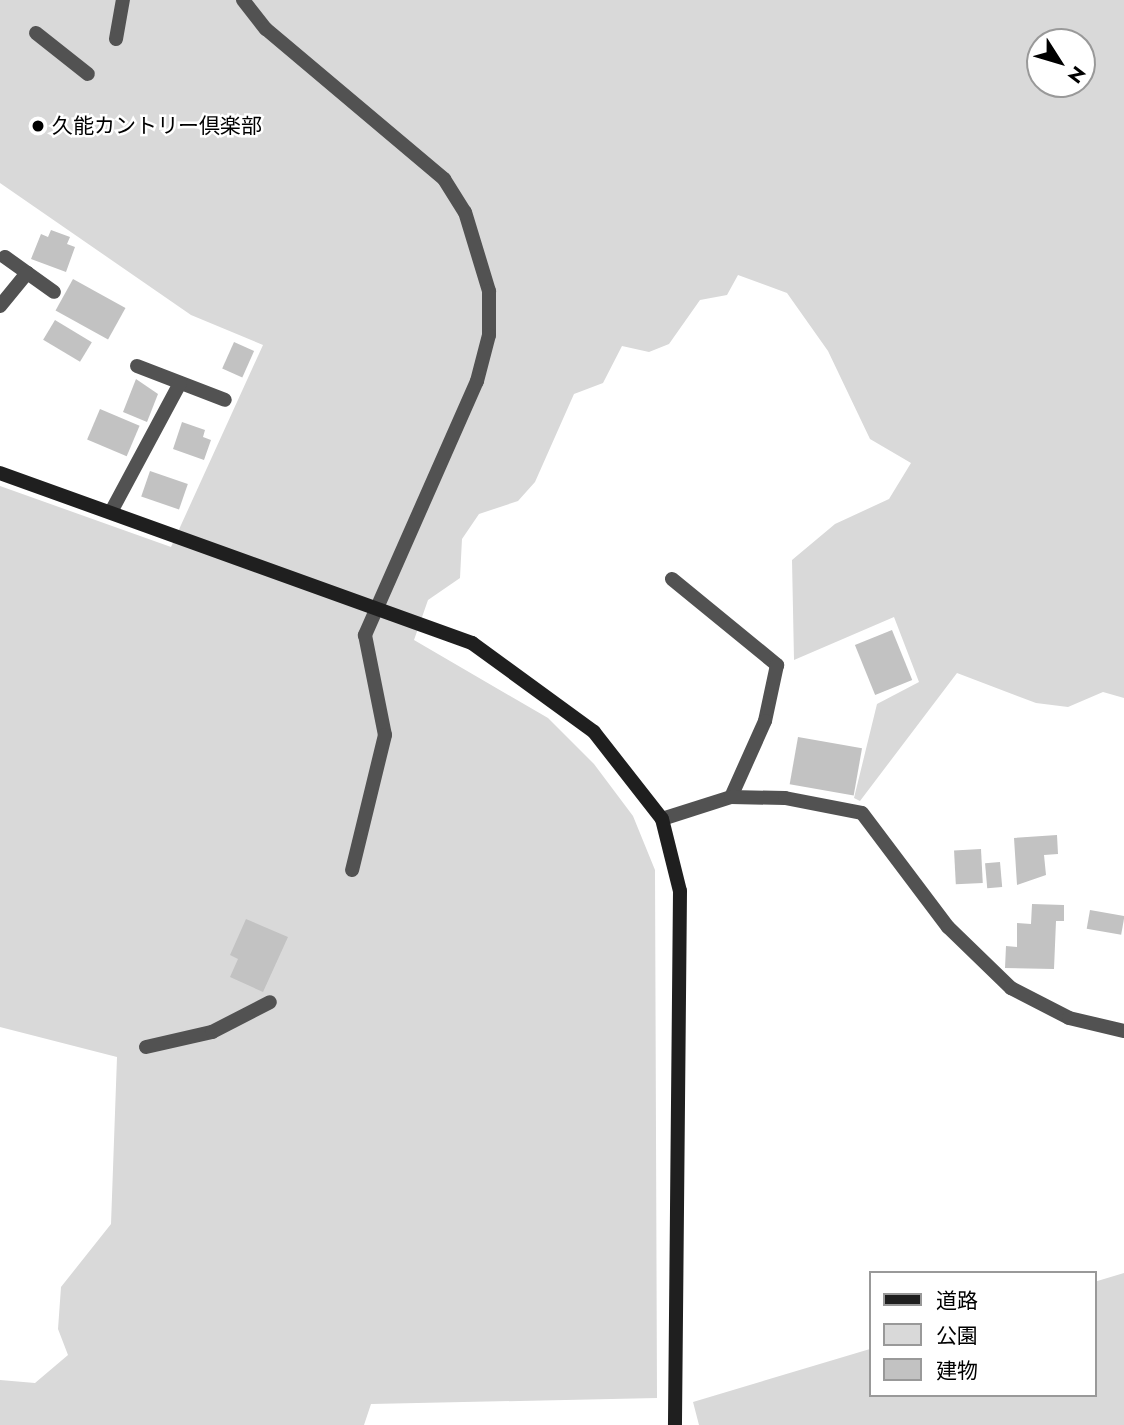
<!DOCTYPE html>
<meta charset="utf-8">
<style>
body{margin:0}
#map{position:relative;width:1124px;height:1425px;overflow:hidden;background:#fff;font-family:Jost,"Noto Sans JP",sans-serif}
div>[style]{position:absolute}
.green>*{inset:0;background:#d9d9d9}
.building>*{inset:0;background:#c2c2c2;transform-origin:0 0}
.lane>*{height:14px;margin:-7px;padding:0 7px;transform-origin:7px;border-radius:7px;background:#525252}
.street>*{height:14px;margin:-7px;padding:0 7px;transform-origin:7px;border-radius:7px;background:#525252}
.secondary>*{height:14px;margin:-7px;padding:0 7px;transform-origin:7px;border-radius:7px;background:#1f1f1f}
.dots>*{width:19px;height:19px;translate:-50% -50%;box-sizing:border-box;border:4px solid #fff;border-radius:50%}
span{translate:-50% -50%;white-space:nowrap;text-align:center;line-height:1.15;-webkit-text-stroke:5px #fff;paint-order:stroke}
.poi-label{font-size:21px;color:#000}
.left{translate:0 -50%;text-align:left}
.legend{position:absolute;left:869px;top:1271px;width:228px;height:126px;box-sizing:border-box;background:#fff;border:2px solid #999;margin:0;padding:9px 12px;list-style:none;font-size:21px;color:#000}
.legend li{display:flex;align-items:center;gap:14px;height:35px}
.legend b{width:35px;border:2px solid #999}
.north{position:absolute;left:1026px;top:28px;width:70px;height:70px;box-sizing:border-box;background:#fff;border:2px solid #999;border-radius:50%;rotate:127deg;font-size:19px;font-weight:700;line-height:28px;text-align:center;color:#000}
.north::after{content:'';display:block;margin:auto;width:24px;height:32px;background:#000;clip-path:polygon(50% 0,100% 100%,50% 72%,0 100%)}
</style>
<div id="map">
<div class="green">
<i style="clip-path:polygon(evenodd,0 0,1124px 0,1124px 698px,1103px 692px,1068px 707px,1036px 703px,957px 673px,860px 801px,854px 798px,877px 704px,919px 682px,894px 617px,794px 660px,792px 560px,835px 524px,889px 499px,911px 463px,870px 439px,828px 351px,787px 293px,738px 275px,727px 295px,700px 300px,669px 344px,649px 352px,622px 346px,603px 383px,574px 394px,535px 482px,518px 501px,479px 514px,462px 539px,460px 578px,428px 600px,414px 640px,548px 718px,594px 764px,633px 816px,655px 870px,657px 1398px,371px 1404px,364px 1425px,0 1425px,0 1380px,35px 1383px,68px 1355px,58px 1329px,61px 1287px,111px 1224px,117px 1057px,0 1027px,0 486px,171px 547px,263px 345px,191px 315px,0 183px,0 0,1040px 42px,1082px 42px,1082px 84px,1040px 84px,1040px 42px)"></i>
<i style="clip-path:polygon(1124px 1273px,1124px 1425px,699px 1425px,693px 1402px,870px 1349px,870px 1395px,1094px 1395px,1094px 1282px)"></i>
</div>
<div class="building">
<i style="clip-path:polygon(51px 230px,70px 237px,67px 244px,75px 247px,66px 272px,31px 259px,41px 234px,48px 237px)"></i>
<i style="left:73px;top:279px;width:60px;height:36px;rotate:29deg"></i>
<i style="left:55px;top:320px;width:43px;height:23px;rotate:31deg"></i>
<i style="left:234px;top:342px;width:22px;height:29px;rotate:24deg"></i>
<i style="clip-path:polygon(136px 379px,158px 394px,147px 422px,123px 412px)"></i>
<i style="left:100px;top:409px;width:43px;height:33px;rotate:23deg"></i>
<i style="clip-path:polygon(182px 422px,205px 430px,203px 437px,211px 440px,204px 460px,173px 449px)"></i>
<i style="left:150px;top:471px;width:40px;height:27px;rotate:19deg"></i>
<i style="left:892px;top:630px;width:54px;height:40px;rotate:68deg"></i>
<i style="left:798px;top:737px;width:65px;height:48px;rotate:10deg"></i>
<i style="clip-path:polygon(1057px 835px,1058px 854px,1044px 855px,1046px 875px,1017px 885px,1014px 838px)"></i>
<i style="left:981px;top:849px;width:34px;height:27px;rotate:87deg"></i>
<i style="left:1000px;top:862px;width:25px;height:15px;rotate:85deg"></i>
<i style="clip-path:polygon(1032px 904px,1064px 905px,1064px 921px,1056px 921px,1054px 969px,1005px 968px,1006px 946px,1017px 947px,1017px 923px,1031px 924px)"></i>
<i style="left:1090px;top:910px;width:35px;height:19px;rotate:10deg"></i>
<i style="clip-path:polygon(246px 919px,288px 937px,263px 992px,230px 977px,238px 959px,230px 955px)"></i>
</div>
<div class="lane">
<i style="left:243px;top:0;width:37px;rotate:52deg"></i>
<i style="left:266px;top:29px;width:233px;rotate:40.1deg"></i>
<i style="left:444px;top:179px;width:39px;rotate:58deg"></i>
<i style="left:465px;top:212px;width:83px;rotate:73.1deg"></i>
<i style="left:489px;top:291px;width:44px;rotate:90deg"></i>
<i style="left:489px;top:335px;width:48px;rotate:104.6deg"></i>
<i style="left:477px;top:381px;width:278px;rotate:113.8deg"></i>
<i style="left:365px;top:635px;width:102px;rotate:78.7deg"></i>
<i style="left:385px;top:735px;width:139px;rotate:103.7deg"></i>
<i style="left:36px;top:33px;width:66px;rotate:38.3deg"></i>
<i style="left:116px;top:39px;width:40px;rotate:-80deg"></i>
<i style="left:5px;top:257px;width:60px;rotate:35.5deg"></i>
<i style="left:0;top:306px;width:43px;rotate:-50.7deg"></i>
<i style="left:137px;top:366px;width:94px;rotate:21.1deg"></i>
<i style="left:112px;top:510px;width:144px;rotate:-61.8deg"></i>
<i style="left:672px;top:579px;width:136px;rotate:39.3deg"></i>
<i style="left:777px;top:665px;width:57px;rotate:102.1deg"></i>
<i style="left:765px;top:721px;width:83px;rotate:114.1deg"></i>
<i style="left:146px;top:1047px;width:68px;rotate:-12.8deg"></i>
<i style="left:212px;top:1032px;width:65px;rotate:-27.3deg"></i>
</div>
<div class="street">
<i style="left:662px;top:819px;width:72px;rotate:-17.7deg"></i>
<i style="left:731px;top:797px;width:54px;rotate:1.1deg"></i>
<i style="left:785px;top:798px;width:78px;rotate:11deg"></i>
<i style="left:862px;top:813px;width:143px;rotate:53deg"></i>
<i style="left:948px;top:927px;width:88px;rotate:44.1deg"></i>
<i style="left:1011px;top:988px;width:65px;rotate:27.3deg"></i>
<i style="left:1069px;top:1018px;width:57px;rotate:13.3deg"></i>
</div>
<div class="secondary">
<i style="left:0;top:473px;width:502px;rotate:19.81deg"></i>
<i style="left:472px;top:643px;width:151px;rotate:36.1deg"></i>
<i style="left:594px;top:732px;width:110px;rotate:52deg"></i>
<i style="left:662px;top:819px;width:74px;rotate:76deg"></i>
<i style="left:680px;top:891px;width:534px;rotate:90.54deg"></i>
</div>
<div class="dots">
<i style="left:38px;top:126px;background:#000"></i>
</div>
<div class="poi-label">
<span class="left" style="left:52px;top:126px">久能カントリー倶楽部</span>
</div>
<ul class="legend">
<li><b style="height:9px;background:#1f1f1f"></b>道路</li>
<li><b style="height:19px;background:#d9d9d9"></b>公園</li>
<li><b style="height:19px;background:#c2c2c2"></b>建物</li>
</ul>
<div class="north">N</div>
</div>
